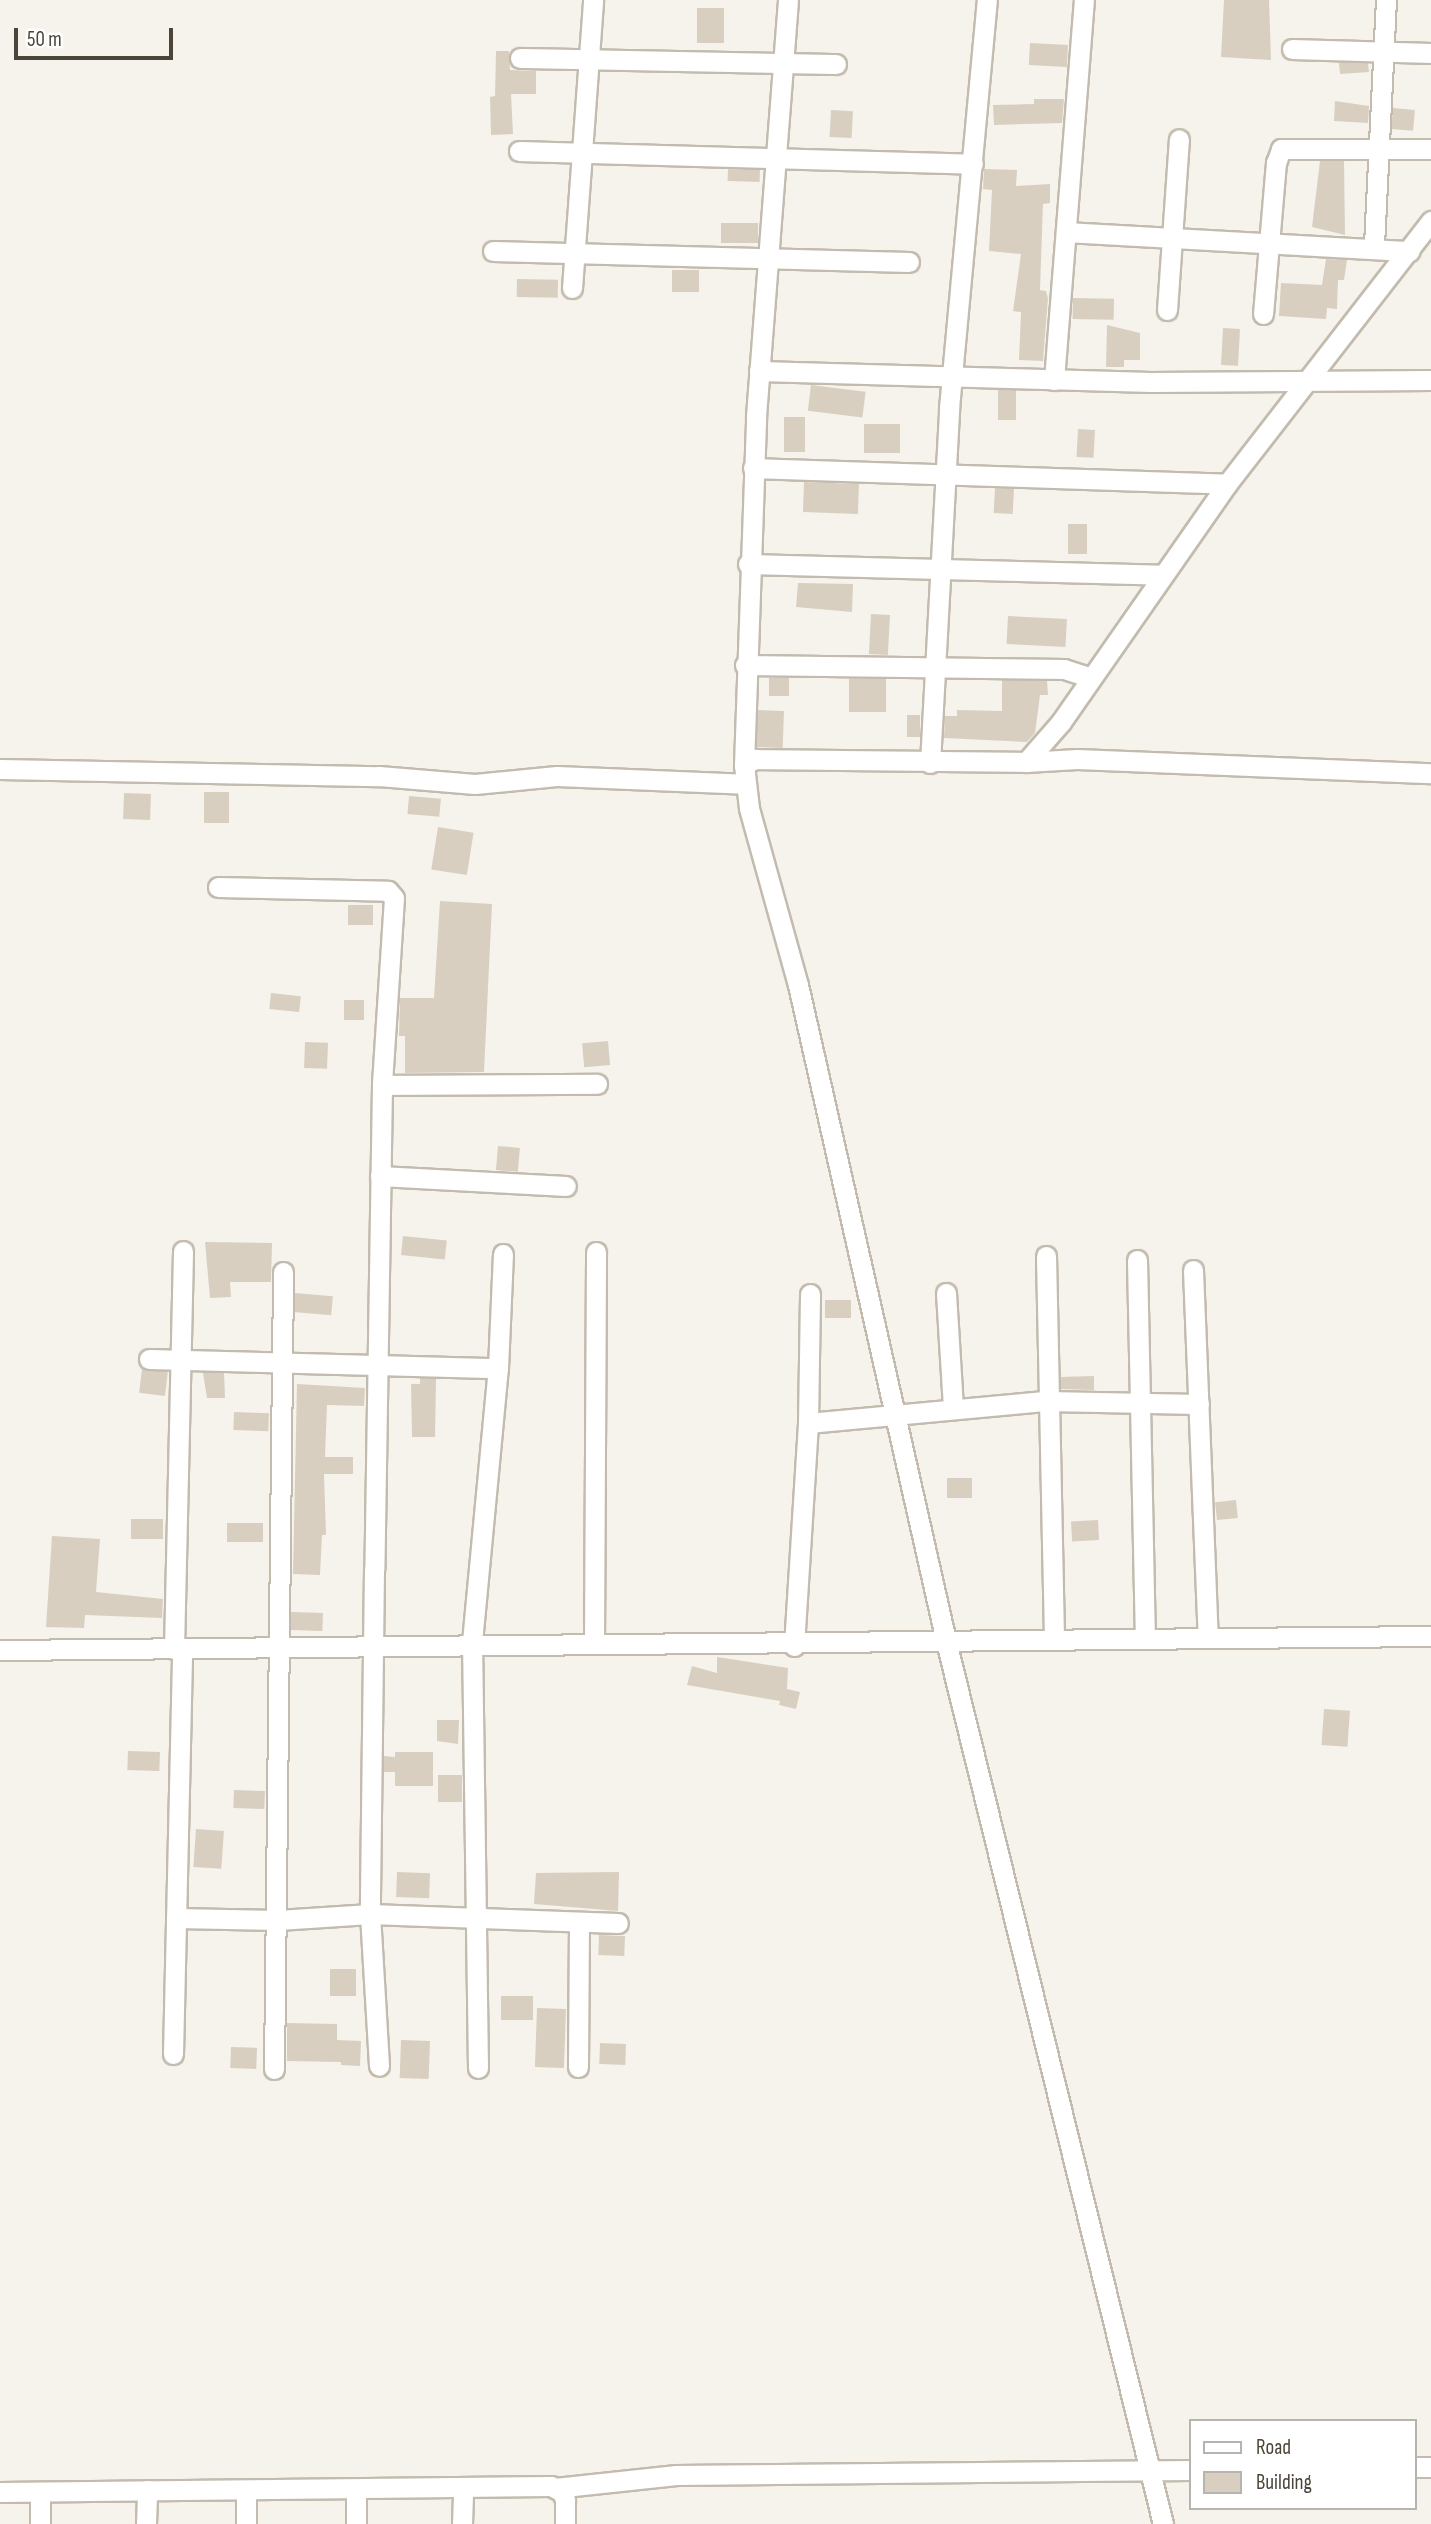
<!DOCTYPE html>
<style>
body{margin:0}
#map{position:relative;width:1431px;height:2524px;overflow:hidden;background:#f6f3ec;font-family:"Sofia Sans Condensed",sans-serif}
div>[style]{position:absolute}
.building>*{inset:0;background:#d8cfc1;transform-origin:0 0}
.roads{filter:drop-shadow(2px 0 #c2bbae) drop-shadow(-2px 0 #c2bbae) drop-shadow(0 2px #c2bbae) drop-shadow(0 -2px #c2bbae)}
.minor>*{height:19px;margin:-9.5px;padding:0 9.5px;transform-origin:9.5px;border-radius:9.5px;background:#fff}
span{translate:-50% -50%;white-space:nowrap;text-align:center;line-height:1.15;-webkit-text-stroke:5px #fff;paint-order:stroke}
.legend{position:absolute;left:1189px;top:2419px;width:228px;height:91px;box-sizing:border-box;background:#fff;border:2px solid #b7b4b0;margin:0;padding:9px 12px;list-style:none;font-size:21px;color:#4b4439}
.legend li{display:flex;align-items:center;gap:14px;height:35px}
.legend b{width:35px;border:2px solid #b7b4b0}
.scale{position:absolute;left:14px;top:28px;width:159px;height:32px;box-sizing:border-box;border:4px solid #4b4439;border-top:0;padding-left:9px;font-size:21px;line-height:24px;white-space:nowrap;color:#4b4439;-webkit-text-stroke:5px #fff;paint-order:stroke}
</style>
<div id="map">
<div class="building">
<i style="clip-path:polygon(1224px 0,1269px 0,1271px 60px,1221px 57px)"></i>
<i style="left:697px;top:8px;width:27px;height:35px"></i>
<i style="left:1030px;top:43px;width:38px;height:22px;rotate:3deg"></i>
<i style="clip-path:polygon(496px 51px,509px 51px,510px 70px,536px 71px,536px 94px,511px 94px,513px 134px,491px 135px,490px 97px,495px 96px)"></i>
<i style="clip-path:polygon(1339px 63px,1368px 63px,1369px 72px,1340px 74px)"></i>
<i style="clip-path:polygon(1034px 99px,1064px 99px,1062px 123px,994px 125px,993px 105px,1034px 104px)"></i>
<i style="clip-path:polygon(1335px 101px,1369px 106px,1368px 123px,1334px 121px)"></i>
<i style="left:1393px;top:108px;width:22px;height:21px;rotate:5deg"></i>
<i style="left:831px;top:110px;width:22px;height:27px;rotate:3deg"></i>
<i style="clip-path:polygon(1320px 161px,1344px 161px,1345px 235px,1312px 227px)"></i>
<i style="left:728px;top:169px;width:32px;height:12px;rotate:2deg"></i>
<i style="clip-path:polygon(984px 169px,1017px 170px,1016px 186px,1050px 184px,1050px 203px,1043px 204px,1040px 290px,1046px 291px,1048px 298px,1043px 361px,1019px 360px,1021px 312px,1013px 311px,1021px 254px,989px 251px,992px 190px,983px 189px)"></i>
<i style="left:721px;top:223px;width:37px;height:20px"></i>
<i style="clip-path:polygon(1326px 259px,1347px 260px,1344px 280px,1338px 280px,1337px 309px,1327px 308px,1326px 319px,1279px 316px,1281px 283px,1322px 285px)"></i>
<i style="left:672px;top:270px;width:27px;height:22px"></i>
<i style="left:517px;top:279px;width:41px;height:18px;rotate:1deg"></i>
<i style="left:1073px;top:298px;width:41px;height:21px;rotate:1deg"></i>
<i style="clip-path:polygon(1107px 325px,1140px 333px,1140px 360px,1124px 360px,1124px 367px,1106px 367px)"></i>
<i style="left:1223px;top:328px;width:17px;height:37px;rotate:3deg"></i>
<i style="left:811px;top:385px;width:55px;height:26px;rotate:7deg"></i>
<i style="left:998px;top:390px;width:18px;height:30px"></i>
<i style="left:784px;top:417px;width:21px;height:35px"></i>
<i style="left:864px;top:424px;width:36px;height:29px"></i>
<i style="left:1078px;top:429px;width:17px;height:28px;rotate:3deg"></i>
<i style="left:804px;top:482px;width:55px;height:30px;rotate:2deg"></i>
<i style="left:995px;top:488px;width:19px;height:25px;rotate:3deg"></i>
<i style="left:1068px;top:524px;width:19px;height:30px"></i>
<i style="clip-path:polygon(798px 583px,853px 584px,852px 612px,796px 607px)"></i>
<i style="left:871px;top:614px;width:19px;height:40px;rotate:3deg"></i>
<i style="left:1008px;top:616px;width:59px;height:28px;rotate:3deg"></i>
<i style="left:769px;top:678px;width:20px;height:18px"></i>
<i style="left:849px;top:679px;width:37px;height:33px"></i>
<i style="clip-path:polygon(1002px 680px,1047px 681px,1048px 695px,1040px 695px,1035px 733px,1027px 742px,944px 738px,945px 716px,957px 716px,957px 710px,1002px 711px)"></i>
<i style="left:758px;top:710px;width:26px;height:37px;rotate:2deg"></i>
<i style="left:907px;top:715px;width:13px;height:22px"></i>
<i style="left:204px;top:792px;width:25px;height:31px"></i>
<i style="left:124px;top:793px;width:27px;height:26px;rotate:2deg"></i>
<i style="left:409px;top:796px;width:32px;height:18px;rotate:5deg"></i>
<i style="left:438px;top:827px;width:36px;height:43px;rotate:9deg"></i>
<i style="clip-path:polygon(440px 901px,492px 904px,484px 1072px,405px 1073px,405px 1036px,399px 1036px,400px 998px,434px 998px)"></i>
<i style="left:348px;top:905px;width:25px;height:20px"></i>
<i style="left:271px;top:993px;width:30px;height:16px;rotate:6deg"></i>
<i style="left:344px;top:1000px;width:20px;height:20px"></i>
<i style="left:608px;top:1041px;width:24px;height:26px;rotate:85deg"></i>
<i style="left:305px;top:1042px;width:23px;height:26px;rotate:2deg"></i>
<i style="left:498px;top:1146px;width:22px;height:24px;rotate:5deg"></i>
<i style="left:403px;top:1236px;width:44px;height:19px;rotate:6deg"></i>
<i style="clip-path:polygon(205px 1242px,272px 1243px,271px 1282px,230px 1282px,231px 1297px,210px 1298px)"></i>
<i style="left:295px;top:1293px;width:38px;height:19px;rotate:5deg"></i>
<i style="left:851px;top:1300px;width:18px;height:26px;rotate:90deg"></i>
<i style="left:142px;top:1369px;width:26px;height:24px;rotate:7deg"></i>
<i style="clip-path:polygon(203px 1373px,224px 1373px,225px 1398px,207px 1398px)"></i>
<i style="clip-path:polygon(1094px 1376px,1094px 1390px,1061px 1389px,1061px 1377px)"></i>
<i style="clip-path:polygon(420px 1378px,436px 1379px,435px 1437px,412px 1437px,411px 1384px,420px 1384px)"></i>
<i style="clip-path:polygon(297px 1384px,365px 1388px,364px 1406px,327px 1405px,325px 1457px,353px 1457px,353px 1474px,324px 1474px,326px 1535px,322px 1535px,320px 1575px,293px 1574px)"></i>
<i style="left:234px;top:1412px;width:35px;height:18px;rotate:2deg"></i>
<i style="left:947px;top:1478px;width:25px;height:20px"></i>
<i style="left:1236px;top:1500px;width:18px;height:21px;rotate:84deg"></i>
<i style="left:131px;top:1519px;width:32px;height:20px"></i>
<i style="left:1098px;top:1520px;width:20px;height:27px;rotate:87deg"></i>
<i style="left:227px;top:1523px;width:36px;height:19px"></i>
<i style="clip-path:polygon(52px 1536px,100px 1539px,96px 1592px,163px 1599px,162px 1618px,85px 1615px,84px 1628px,46px 1627px)"></i>
<i style="left:291px;top:1612px;width:32px;height:18px;rotate:2deg"></i>
<i style="clip-path:polygon(717px 1657px,788px 1668px,787px 1689px,800px 1692px,796px 1709px,779px 1705px,780px 1701px,687px 1685px,692px 1666px,717px 1673px)"></i>
<i style="left:1324px;top:1709px;width:26px;height:36px;rotate:4deg"></i>
<i style="clip-path:polygon(437px 1720px,459px 1720px,458px 1744px,437px 1741px)"></i>
<i style="left:128px;top:1751px;width:32px;height:19px;rotate:2deg"></i>
<i style="clip-path:polygon(395px 1752px,433px 1752px,433px 1786px,395px 1786px,395px 1772px,384px 1772px,384px 1756px,395px 1757px)"></i>
<i style="left:438px;top:1775px;width:24px;height:27px"></i>
<i style="left:234px;top:1790px;width:31px;height:18px;rotate:2deg"></i>
<i style="left:196px;top:1829px;width:28px;height:38px;rotate:4deg"></i>
<i style="left:397px;top:1872px;width:33px;height:25px;rotate:2deg"></i>
<i style="clip-path:polygon(619px 1872px,618px 1911px,534px 1904px,536px 1873px)"></i>
<i style="left:599px;top:1935px;width:26px;height:20px;rotate:2deg"></i>
<i style="left:330px;top:1969px;width:26px;height:27px"></i>
<i style="left:501px;top:1996px;width:32px;height:24px"></i>
<i style="left:537px;top:2008px;width:29px;height:59px;rotate:2deg"></i>
<i style="clip-path:polygon(287px 2023px,337px 2024px,337px 2040px,361px 2041px,360px 2066px,341px 2065px,341px 2062px,287px 2061px)"></i>
<i style="left:401px;top:2040px;width:29px;height:38px;rotate:2deg"></i>
<i style="left:600px;top:2043px;width:26px;height:21px;rotate:2deg"></i>
<i style="left:231px;top:2047px;width:26px;height:21px;rotate:2deg"></i>
</div>
<div class="roads">
<div class="minor">
<i style="left:1292px;top:49px;width:139px;rotate:1.6deg"></i>
<i style="left:520px;top:58px;width:316px;rotate:1.1deg"></i>
<i style="left:519px;top:151px;width:454px;rotate:1.6deg"></i>
<i style="left:1066px;top:232px;width:344px;rotate:3.2deg"></i>
<i style="left:1374px;top:245px;width:245px;rotate:-87.2deg"></i>
<i style="left:493px;top:251px;width:416px;rotate:1.5deg"></i>
<i style="left:572px;top:288px;width:289px;rotate:-85.8deg"></i>
<i style="left:1167px;top:310px;width:171px;rotate:-86deg"></i>
<i style="left:1263px;top:314px;width:152px;rotate:-85.1deg"></i>
<i style="left:1276px;top:163px;width:15px;rotate:-70deg"></i>
<i style="left:1281px;top:149px;width:150px"></i>
<i style="left:759px;top:371px;width:392px;rotate:1.6deg"></i>
<i style="left:1151px;top:382px;width:280px;rotate:-0.4deg"></i>
<i style="left:1054px;top:380px;width:381px;rotate:-85.5deg"></i>
<i style="left:753px;top:468px;width:474px;rotate:1.9deg"></i>
<i style="left:748px;top:564px;width:415px;rotate:1.5deg"></i>
<i style="left:745px;top:665px;width:319px;rotate:0.7deg"></i>
<i style="left:1064px;top:669px;width:26px;rotate:18deg"></i>
<i style="left:1026px;top:762px;width:51px;rotate:-3.4deg"></i>
<i style="left:1077px;top:759px;width:354px;rotate:2.3deg"></i>
<i style="left:930px;top:763px;width:356px;rotate:-86.9deg"></i>
<i style="left:949px;top:408px;width:410px;rotate:-84.7deg"></i>
<i style="left:744px;top:765px;width:349px;rotate:-88deg"></i>
<i style="left:756px;top:416px;width:417px;rotate:-85.6deg"></i>
<i style="left:0;top:769px;width:379px;rotate:1.1deg"></i>
<i style="left:379px;top:776px;width:96px;rotate:4.8deg"></i>
<i style="left:475px;top:784px;width:82px;rotate:-5.6deg"></i>
<i style="left:557px;top:776px;width:187px;rotate:2.4deg"></i>
<i style="left:218px;top:887px;width:170px;rotate:1.3deg"></i>
<i style="left:388px;top:891px;width:9px;rotate:49deg"></i>
<i style="left:394px;top:898px;width:187px;rotate:93.7deg"></i>
<i style="left:382px;top:1085px;width:484px;rotate:90.9deg"></i>
<i style="left:374px;top:1569px;width:345px;rotate:90.7deg"></i>
<i style="left:370px;top:1914px;width:152px;rotate:86.6deg"></i>
<i style="left:382px;top:1085px;width:215px;rotate:-0.3deg"></i>
<i style="left:380px;top:1176px;width:186px;rotate:3.1deg"></i>
<i style="left:1046px;top:1256px;width:383px;rotate:88.8deg"></i>
<i style="left:1137px;top:1260px;width:378px;rotate:88.8deg"></i>
<i style="left:1193px;top:1270px;width:368px;rotate:87.7deg"></i>
<i style="left:946px;top:1293px;width:114px;rotate:86.5deg"></i>
<i style="left:149px;top:1359px;width:349px;rotate:1.5deg"></i>
<i style="left:808px;top:1423px;width:240px;rotate:-5.3deg"></i>
<i style="left:1047px;top:1401px;width:152px;rotate:1.1deg"></i>
<i style="left:594px;top:1643px;width:391px;rotate:-89.7deg"></i>
<i style="left:794px;top:1646px;width:223px;rotate:-86.4deg"></i>
<i style="left:808px;top:1423px;width:129px;rotate:-89.1deg"></i>
<i style="left:174px;top:1649px;width:398px;rotate:-88.7deg"></i>
<i style="left:0;top:1650px;width:1431px;rotate:-0.56deg"></i>
<i style="left:176px;top:1918px;width:102px;rotate:1.1deg"></i>
<i style="left:278px;top:1920px;width:92px;rotate:-3.7deg"></i>
<i style="left:370px;top:1914px;width:248px;rotate:2.1deg"></i>
<i style="left:173px;top:2054px;width:405px;rotate:-88.7deg"></i>
<i style="left:578px;top:2067px;width:145px;rotate:-89.6deg"></i>
<i style="left:478px;top:2068px;width:426px;rotate:-90.8deg"></i>
<i style="left:472px;top:1642px;width:275px;rotate:-84.6deg"></i>
<i style="left:498px;top:1368px;width:114px;rotate:-87.5deg"></i>
<i style="left:274px;top:2069px;width:797px;rotate:-89.35deg"></i>
<i style="left:1415px;top:2467px;width:16px"></i>
<i style="left:555px;top:2488px;width:122px;rotate:-6.1deg"></i>
<i style="left:676px;top:2475px;width:515px;rotate:-0.56deg"></i>
<i style="left:0;top:2492px;width:551px;rotate:-0.62deg"></i>
<i style="left:551px;top:2486px;width:13px;rotate:29deg"></i>
<i style="left:562px;top:2492px;width:9px;rotate:69deg"></i>
<i style="left:565px;top:2500px;width:24px;rotate:90deg"></i>
<i style="left:40px;top:2524px;width:32px;rotate:-90deg"></i>
<i style="left:146px;top:2524px;width:34px;rotate:-88deg"></i>
<i style="left:246px;top:2524px;width:33px;rotate:-90deg"></i>
<i style="left:356px;top:2524px;width:35px;rotate:-90deg"></i>
<i style="left:462px;top:2524px;width:35px;rotate:-88deg"></i>
<i style="left:1163px;top:2524px;width:909px;rotate:-103.81deg"></i>
<i style="left:946px;top:1641px;width:672px;rotate:-102.71deg"></i>
<i style="left:798px;top:985px;width:184px;rotate:-105.5deg"></i>
<i style="left:749px;top:808px;width:43px;rotate:-96.6deg"></i>
<i style="left:744px;top:765px;width:13px;rotate:-29deg"></i>
<i style="left:755px;top:759px;width:271px;rotate:0.6deg"></i>
<i style="left:1026px;top:762px;width:53px;rotate:-48.8deg"></i>
<i style="left:1061px;top:722px;width:290px;rotate:-55.1deg"></i>
<i style="left:1227px;top:484px;width:333px;rotate:-52.2deg"></i>
</div>
</div>
<ul class="legend">
<li><b style="height:9px;background:#fff"></b>Road</li>
<li><b style="height:19px;background:#d8cfc1"></b>Building</li>
</ul>
<div class="scale">50 m</div>
</div>
